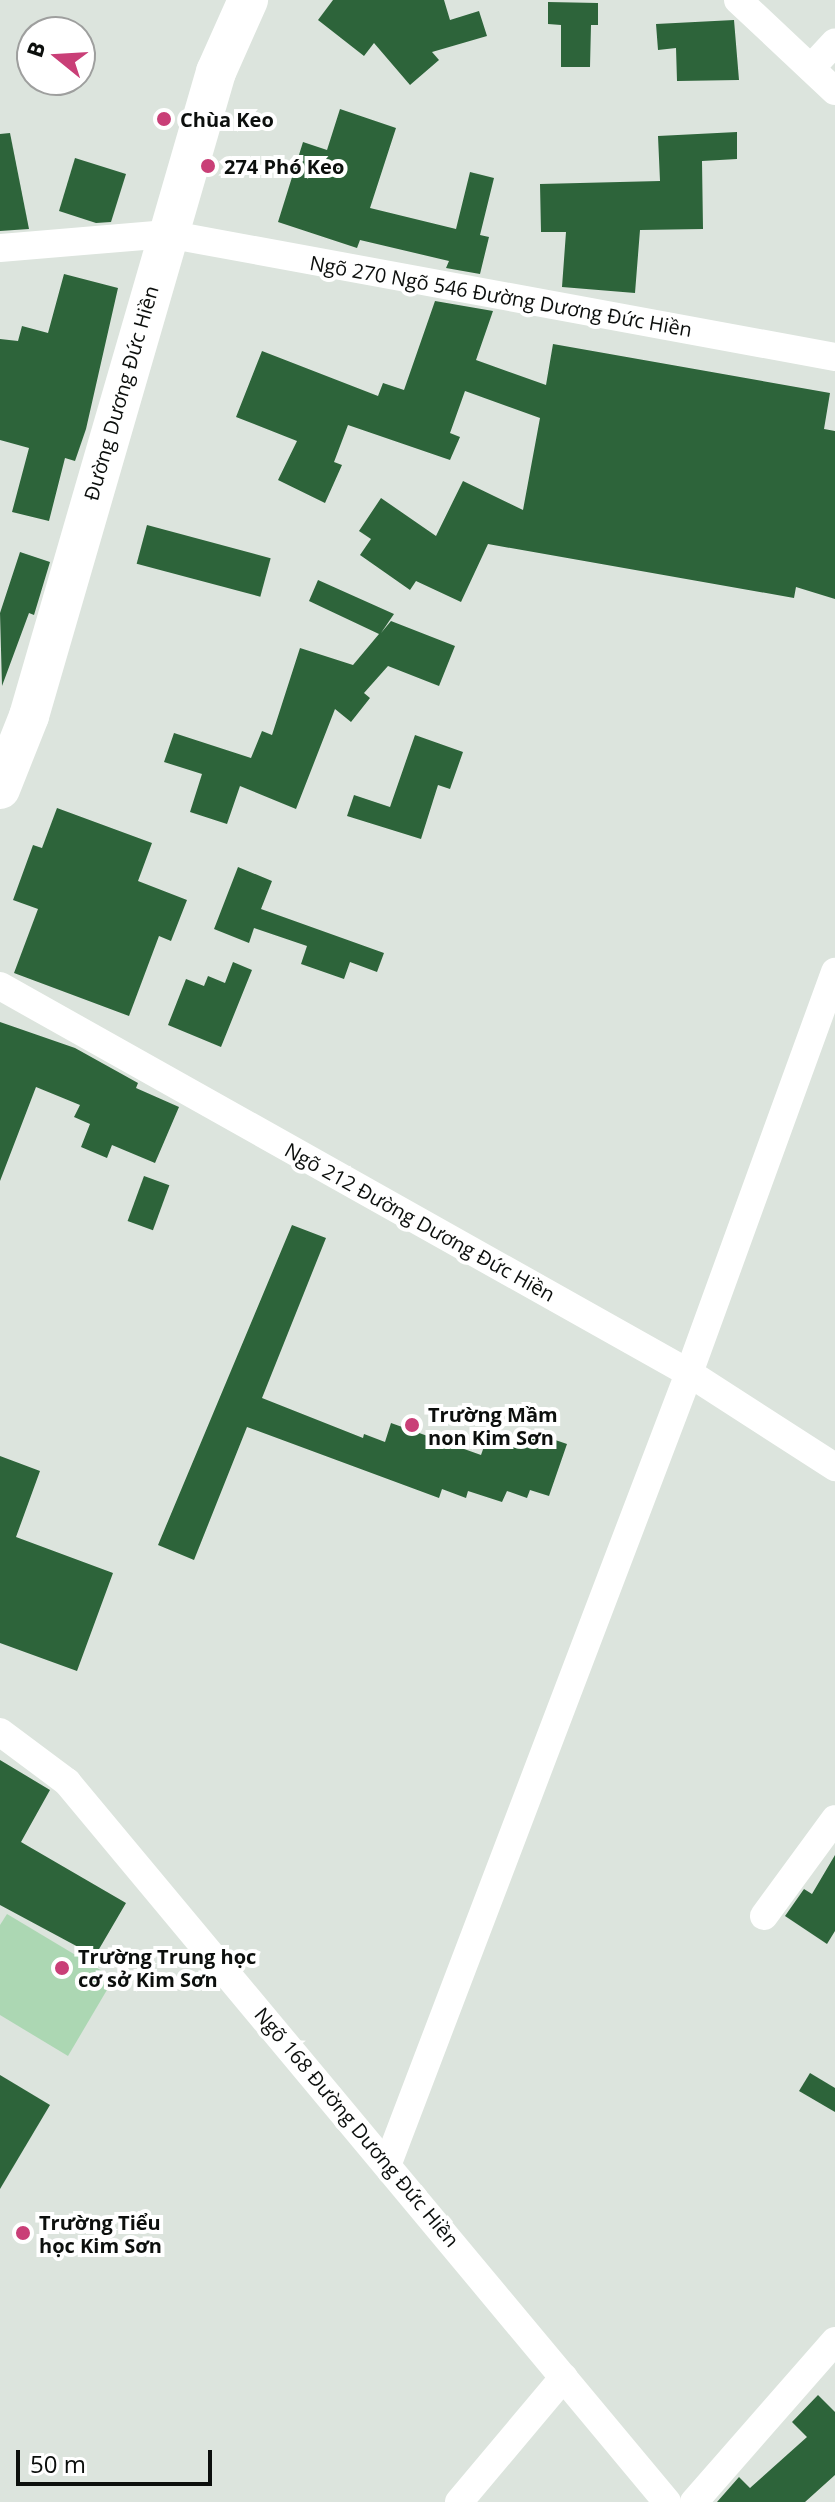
<!DOCTYPE html>
<meta charset="utf-8">
<style>
body{margin:0}
#map{position:relative;width:835px;height:2502px;overflow:hidden;background:#dce4dd;font-family:"Open Sans",sans-serif}
div>[style]{position:absolute}
.green>*{inset:0;background:#acd7b3}
.building>*{inset:0;background:#2d643a;transform-origin:0 0}
.minor>*{height:28px;margin:-14px;padding:0 14px;transform-origin:14px;border-radius:14px;background:#fff}
.highway>*{height:40px;margin:-20px;padding:0 20px;transform-origin:20px;border-radius:20px;background:#fff}
.dots>*{width:22px;height:22px;translate:-50% -50%;box-sizing:border-box;border:4px solid #fff;border-radius:50%}
span{translate:-50% -50%;white-space:nowrap;text-align:center;line-height:1.15;-webkit-text-stroke:8px #fff;paint-order:stroke}
.poi-label{font-size:20px;color:#0c0f0d;font-weight:700}
.left{translate:0 -50%;text-align:left}
.street-label{font-size:20px;color:#0c0f0d}
.north{position:absolute;left:16px;top:16px;width:80px;height:80px;box-sizing:border-box;background:#fff;border:2px solid #9e9f9e;border-radius:50%;rotate:288deg;font-size:22px;font-weight:700;line-height:32px;text-align:center;color:#0c0f0d}
.north::after{content:'';display:block;margin:auto;width:28px;height:36px;background:#c93f77;clip-path:polygon(50% 0,100% 100%,50% 72%,0 100%)}
.scale{position:absolute;left:16px;top:2450px;width:196px;height:36px;box-sizing:border-box;border:4px solid #0c0f0d;border-top:0;padding-left:10px;font-size:24px;line-height:28px;white-space:nowrap;color:#0c0f0d;-webkit-text-stroke:6px #fff;paint-order:stroke}
</style>
<div id="map">
<div class="green">
<i style="clip-path:polygon(7px 1914px,114px 1978px,68px 2056px,0 2015px,0 1925px)"></i>
</div>
<div class="building">
<i style="clip-path:polygon(333px 0,444px 0,450px 20px,479px 11px,487px 36px,432px 52px,439px 60px,410px 85px,374px 43px,364px 56px,318px 20px)"></i>
<i style="clip-path:polygon(548px 2px,598px 3px,598px 25px,591px 25px,590px 67px,561px 67px,561px 25px,548px 24px)"></i>
<i style="clip-path:polygon(734px 20px,739px 80px,677px 81px,676px 48px,658px 50px,656px 24px)"></i>
<i style="clip-path:polygon(340px 109px,396px 128px,370px 208px,456px 229px,470px 172px,494px 178px,480px 235px,489px 237px,480px 274px,446px 268px,449px 261px,360px 240px,357px 248px,278px 222px,303px 142px,327px 150px)"></i>
<i style="clip-path:polygon(737px 132px,737px 159px,702px 161px,703px 229px,640px 230px,635px 293px,562px 287px,566px 232px,541px 232px,540px 184px,660px 181px,658px 136px)"></i>
<i style="clip-path:polygon(10px 133px,29px 229px,0 231px,0 134px)"></i>
<i style="clip-path:polygon(75px 158px,126px 174px,111px 222px,96px 223px,59px 211px)"></i>
<i style="clip-path:polygon(64px 274px,118px 288px,86px 429px,75px 461px,65px 458px,49px 521px,12px 512px,29px 448px,0 440px,0 339px,18px 341px,22px 326px,48px 333px)"></i>
<i style="clip-path:polygon(435px 301px,493px 311px,476px 360px,546px 385px,553px 344px,830px 393px,824px 429px,835px 431px,835px 599px,796px 587px,794px 598px,488px 544px,461px 602px,416px 581px,410px 590px,360px 555px,371px 539px,359px 531px,381px 498px,436px 536px,463px 481px,523px 510px,540px 418px,465px 391px,450px 433px,460px 437px,450px 460px,348px 425px,334px 462px,342px 465px,325px 503px,278px 480px,297px 441px,236px 417px,262px 351px,378px 396px,383px 383px,404px 390px)"></i>
<i style="left:147px;top:525px;width:128px;height:40px;rotate:15deg"></i>
<i style="clip-path:polygon(20px 552px,50px 562px,34px 615px,29px 613px,2px 686px,0 613px)"></i>
<i style="clip-path:polygon(318px 580px,394px 614px,381px 633px,391px 621px,455px 646px,439px 686px,388px 666px,364px 693px,370px 698px,351px 722px,335px 709px,296px 809px,240px 786px,227px 824px,190px 812px,202px 774px,164px 762px,174px 733px,251px 758px,262px 731px,272px 735px,300px 648px,353px 665px,379px 634px,309px 601px)"></i>
<i style="clip-path:polygon(415px 735px,463px 752px,450px 789px,438px 785px,421px 839px,347px 816px,354px 795px,390px 807px)"></i>
<i style="clip-path:polygon(57px 808px,152px 843px,138px 881px,187px 900px,171px 941px,159px 936px,129px 1016px,14px 973px,38px 909px,13px 900px,33px 845px,42px 848px)"></i>
<i style="clip-path:polygon(238px 867px,272px 881px,261px 909px,384px 953px,377px 972px,350px 962px,344px 979px,301px 964px,307px 946px,254px 928px,249px 943px,214px 929px)"></i>
<i style="clip-path:polygon(233px 962px,252px 970px,221px 1047px,168px 1025px,186px 979px,204px 986px,208px 976px,225px 983px)"></i>
<i style="clip-path:polygon(0 1022px,75px 1048px,138px 1083px,136px 1088px,179px 1107px,155px 1163px,112px 1145px,107px 1158px,81px 1147px,90px 1124px,74px 1117px,80px 1105px,36px 1087px,0 1181px)"></i>
<i style="left:144px;top:1176px;width:27px;height:48px;rotate:20deg"></i>
<i style="clip-path:polygon(292px 1225px,326px 1238px,262px 1398px,363px 1438px,364px 1434px,385px 1442px,391px 1423px,481px 1455px,487px 1438px,516px 1448px,523px 1429px,567px 1444px,549px 1496px,530px 1490px,527px 1498px,507px 1491px,502px 1502px,468px 1491px,466px 1498px,442px 1489px,439px 1498px,247px 1427px,194px 1560px,158px 1545px)"></i>
<i style="clip-path:polygon(0 1456px,40px 1471px,16px 1537px,113px 1573px,77px 1671px,0 1643px)"></i>
<i style="clip-path:polygon(0 1760px,50px 1790px,21px 1842px,126px 1903px,95px 1956px,0 1905px)"></i>
<i style="clip-path:polygon(835px 1855px,835px 1931px,827px 1944px,785px 1916px,804px 1889px,812px 1894px)"></i>
<i style="clip-path:polygon(810px 2073px,835px 2088px,835px 2112px,799px 2091px)"></i>
<i style="clip-path:polygon(0 2075px,50px 2105px,0 2189px)"></i>
<i style="clip-path:polygon(818px 2395px,835px 2412px,835px 2475px,805px 2502px,717px 2502px,739px 2477px,750px 2488px,807px 2437px,792px 2422px)"></i>
</div>
<div class="minor">
<i style="left:738px;top:0;width:133px;rotate:43.2deg"></i>
<i style="left:811px;top:68px;width:35px;rotate:-47deg"></i>
<i style="left:0;top:248px;width:168px;rotate:-4.8deg"></i>
<i style="left:167px;top:234px;width:679px;rotate:10.43deg"></i>
<i style="left:0;top:986px;width:790px;rotate:29.32deg"></i>
<i style="left:689px;top:1373px;width:174px;rotate:32.8deg"></i>
<i style="left:0;top:1732px;width:84px;rotate:36.7deg"></i>
<i style="left:67px;top:1782px;width:937px;rotate:50.19deg"></i>
<i style="left:764px;top:1916px;width:120px;rotate:-53.8deg"></i>
<i style="left:388px;top:2163px;width:845px;rotate:-69.14deg"></i>
<i style="left:689px;top:1373px;width:427px;rotate:-70deg"></i>
<i style="left:459px;top:2502px;width:163px;rotate:-50deg"></i>
<i style="left:694px;top:2502px;width:214px;rotate:-48.8deg"></i>
</div>
<div class="highway">
<i style="left:0;top:789px;width:79px;rotate:-68.3deg"></i>
<i style="left:29px;top:716px;width:671px;rotate:-73.81deg"></i>
<i style="left:216px;top:72px;width:79px;rotate:-66deg"></i>
</div>
<div class="dots">
<i style="left:164px;top:119px;background:#c93f77"></i>
<i style="left:208px;top:166px;background:#c93f77"></i>
<i style="left:412px;top:1425px;background:#c93f77"></i>
<i style="left:62px;top:1968px;background:#c93f77"></i>
<i style="left:23px;top:2233px;background:#c93f77"></i>
</div>
<div class="poi-label">
<span class="left" style="left:180px;top:119px">Chùa Keo</span>
<span class="left" style="left:224px;top:166px">274 Phó Keo</span>
<span class="left" style="left:428px;top:1426px">Trường Mầm<br>non Kim Sơn</span>
<span class="left" style="left:78px;top:1968px">Trường Trung học<br>cơ sở Kim Sơn</span>
<span class="left" style="left:39px;top:2234px">Trường Tiểu<br>học Kim Sơn</span>
</div>
<div class="street-label">
<span style="left:501px;top:296px;rotate:10deg">Ngõ 270 Ngõ 546 Đường Dương Đức Hiền</span>
<span style="left:121px;top:393px;rotate:-74deg">Đường Dương Đức Hiền</span>
<span style="left:420px;top:1222px;rotate:29deg">Ngõ 212 Đường Dương Đức Hiền</span>
<span style="left:357px;top:2127px;rotate:50deg">Ngõ 168 Đường Dương Đức Hiền</span>
</div>
<div class="north">B</div>
<div class="scale">50 m</div>
</div>
